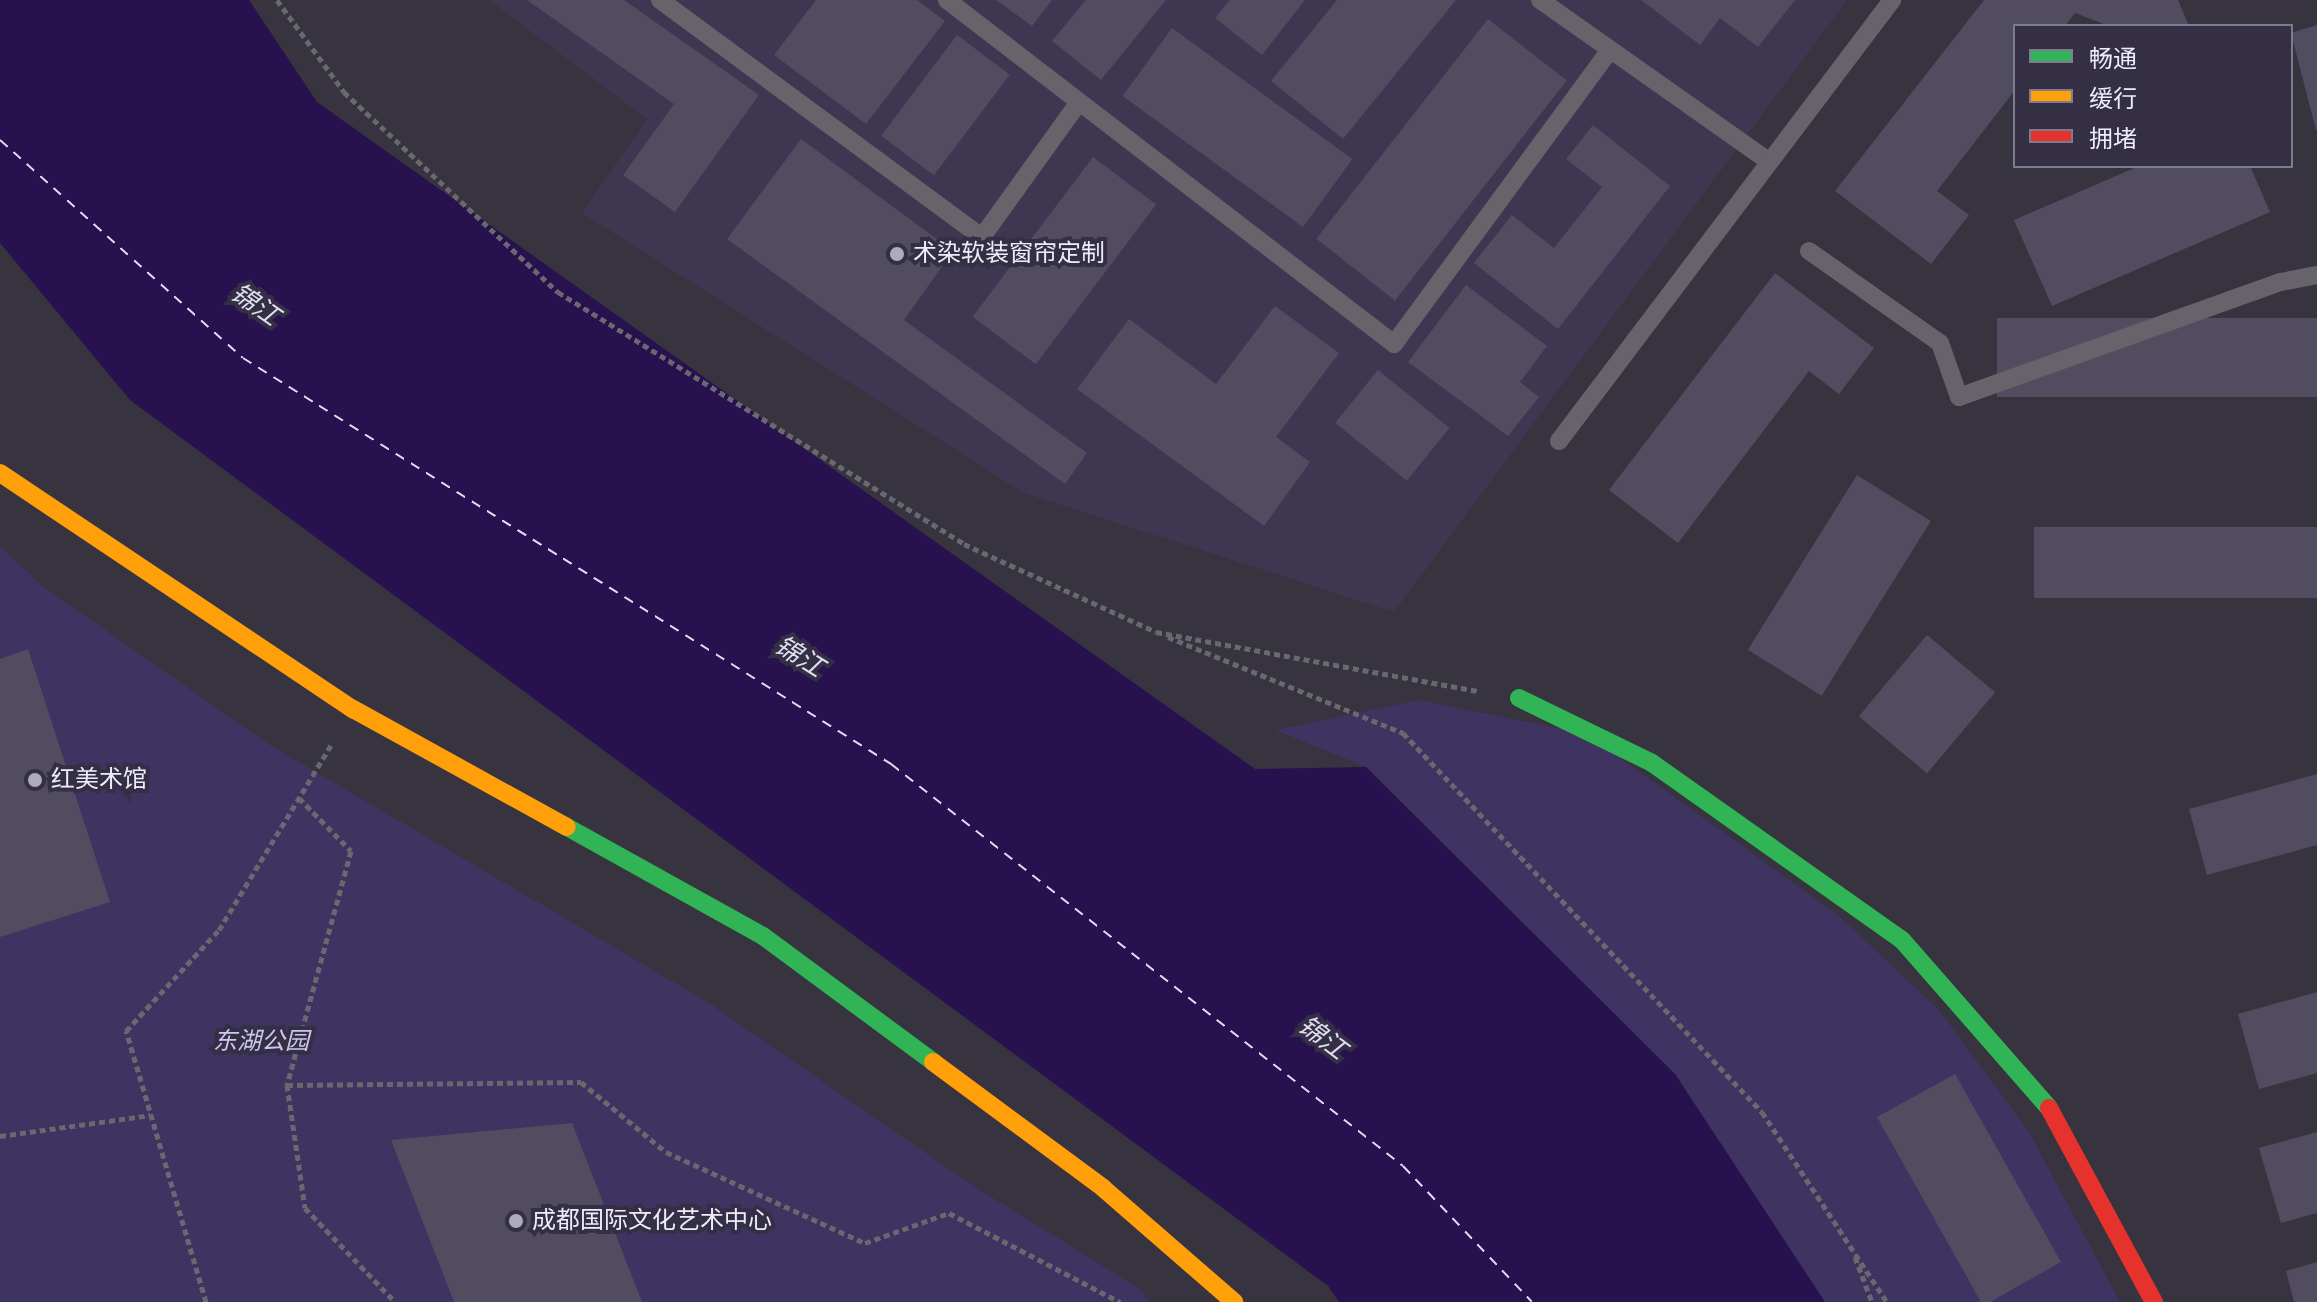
<!DOCTYPE html>
<meta charset="utf-8">
<style>
body{margin:0}
#map{position:relative;width:2317px;height:1302px;overflow:hidden;background:#373440;font-family:Bitter,"Noto Sans SC",serif}
div>[style]{position:absolute}
.built>*{inset:0;background:#3d3751}
.green>*{inset:0;background:#3f3361}
.water>*{inset:0;background:#28114f}
.ferry>*{height:2px;margin-top:-1px;transform-origin:0;background:repeating-linear-gradient(90deg,#e1def3 0 10px,transparent 0 18px)}
.building>*{inset:0;background:#524c60;transform-origin:0 0}
.path>*{height:5px;margin-top:-2.5px;transform-origin:0;background:repeating-linear-gradient(90deg,#69686e 0 6px,transparent 0 10px)}
.lane>*{height:18px;margin:-9px;padding:0 9px;transform-origin:9px;border-radius:9px;background:#66646a}
.fast>*{height:18px;margin:-9px;padding:0 9px;transform-origin:9px;border-radius:9px;background:#30b455}
.slow>*{height:18px;margin:-9px;padding:0 9px;transform-origin:9px;border-radius:9px;background:#ff9f0a}
.jam>*{height:18px;margin:-9px;padding:0 9px;transform-origin:9px;border-radius:9px;background:#e5322d}
.dots>*{width:22px;height:22px;translate:-50% -50%;box-sizing:border-box;border:4px solid #342f45;border-radius:50%}
span{translate:-50% -50%;white-space:nowrap;text-align:center;line-height:1.15;-webkit-text-stroke:8px #342f45;paint-order:stroke}
.poi-label{font-size:24px;color:#eeecfb}
.left{translate:0 -50%;text-align:left}
.park-label{font-size:24px;color:#cdc6ef;font-style:italic}
.water-label{font-size:26px;color:#e1def3;font-style:italic}
.legend{position:absolute;left:2013px;top:24px;width:280px;height:144px;box-sizing:border-box;background:#342f45;border:2px solid #7e7b8e;margin:0;padding:10px 14px;list-style:none;font-size:24px;color:#eeecfb}
.legend li{display:flex;align-items:center;gap:16px;height:40px}
.legend b{width:40px;border:2px solid #7e7b8e}
</style>
<div id="map">
<div class="built">
<i style="clip-path:polygon(489px 0,1847px 0,1394px 612px,1024px 493px,582px 213px,647px 119px)"></i>
</div>
<div class="green">
<i style="clip-path:polygon(0 546px,41px 585px,270px 745px,709px 1003px,975px 1187px,1140px 1289px,1149px 1302px,0 1302px)"></i>
<i style="clip-path:polygon(1419px 700px,1587px 734px,1839px 916px,1939px 1010px,2029px 1132px,2120px 1302px,1825px 1302px,1675px 1074px,1366px 767px,1275px 730px)"></i>
</div>
<div class="water">
<i style="clip-path:polygon(0 0,249px 0,317px 102px,1255px 769px,1366px 767px,1675px 1074px,1825px 1302px,1339px 1302px,1328px 1286px,130px 400px,0 243px)"></i>
</div>
<div class="ferry">
<i style="left:0;top:140px;width:326px;rotate:41.9deg"></i>
<i style="left:243px;top:358px;width:765px;rotate:32.07deg"></i>
<i style="left:891px;top:764px;width:651px;rotate:38.14deg"></i>
<i style="left:1403px;top:1166px;width:187px;rotate:46.5deg"></i>
</div>
<div class="building">
<i style="clip-path:polygon(527px 0,624px 0,759px 95px,675px 212px,623px 175px,674px 104px)"></i>
<i style="clip-path:polygon(816px 0,917px 0,945px 21px,866px 124px,774px 55px)"></i>
<i style="clip-path:polygon(996px 0,1052px 0,1032px 26px)"></i>
<i style="clip-path:polygon(1086px 0,1166px 0,1101px 80px,1052px 41px)"></i>
<i style="clip-path:polygon(1230px 0,1305px 0,1262px 55px,1215px 18px)"></i>
<i style="clip-path:polygon(1337px 0,1456px 0,1343px 139px,1271px 81px)"></i>
<i style="clip-path:polygon(1641px 0,1795px 0,1758px 47px,1720px 18px,1700px 45px)"></i>
<i style="clip-path:polygon(1984px 0,2178px 0,2189px 26px,2109px 26px,2075px 13px,2065px 26px,2015px 26px,2015px 90px,1937px 191px,1969px 215px,1931px 264px,1835px 191px)"></i>
<i style="left:1488px;top:19px;width:100px;height:279px;rotate:38deg"></i>
<i style="clip-path:polygon(2317px 25px,2317px 130px,2316px 130px,2291px 33px)"></i>
<i style="left:1172px;top:28px;width:223px;height:84px;rotate:36deg"></i>
<i style="left:957px;top:35px;width:66px;height:126px;rotate:37deg"></i>
<i style="clip-path:polygon(1593px 125px,1670px 186px,1558px 329px,1474px 263px,1512px 215px,1554px 248px,1602px 187px,1566px 159px)"></i>
<i style="clip-path:polygon(801px 139px,953px 251px,904px 320px,1087px 453px,1065px 484px,727px 239px)"></i>
<i style="left:1093px;top:157px;width:79px;height:200px;rotate:37deg"></i>
<i style="clip-path:polygon(2139px 166px,2250px 166px,2270px 212px,2052px 306px,2014px 220px)"></i>
<i style="clip-path:polygon(1775px 273px,1874px 348px,1839px 394px,1809px 371px,1678px 543px,1609px 490px)"></i>
<i style="clip-path:polygon(1466px 285px,1547px 346px,1520px 382px,1539px 397px,1508px 436px,1408px 362px)"></i>
<i style="clip-path:polygon(1275px 306px,1339px 353px,1276px 437px,1310px 462px,1264px 526px,1077px 389px,1129px 319px,1216px 384px)"></i>
<i style="left:2317px;top:318px;width:79px;height:320px;rotate:90deg"></i>
<i style="left:1378px;top:370px;width:92px;height:68px;rotate:39deg"></i>
<i style="left:1857px;top:475px;width:87px;height:206px;rotate:32deg"></i>
<i style="left:2317px;top:527px;width:71px;height:283px;rotate:90deg"></i>
<i style="left:1927px;top:635px;width:89px;height:106px;rotate:40deg"></i>
<i style="clip-path:polygon(28px 649px,110px 902px,0 937px,0 659px)"></i>
<i style="clip-path:polygon(2317px 774px,2317px 845px,2207px 875px,2189px 809px)"></i>
<i style="clip-path:polygon(2317px 992px,2317px 1073px,2259px 1089px,2238px 1014px)"></i>
<i style="clip-path:polygon(1955px 1074px,2061px 1262px,1990px 1302px,1981px 1302px,1877px 1117px)"></i>
<i style="clip-path:polygon(572px 1123px,642px 1302px,454px 1302px,391px 1140px)"></i>
<i style="clip-path:polygon(2317px 1132px,2317px 1213px,2281px 1223px,2259px 1148px)"></i>
<i style="clip-path:polygon(2317px 1262px,2317px 1302px,2294px 1302px,2286px 1271px)"></i>
</div>
<div class="path">
<i style="left:277px;top:0;width:114px;rotate:53.9deg"></i>
<i style="left:344px;top:92px;width:293px;rotate:43.1deg"></i>
<i style="left:558px;top:292px;width:478px;rotate:31.8deg"></i>
<i style="left:964px;top:544px;width:211px;rotate:24.6deg"></i>
<i style="left:1156px;top:632px;width:327px;rotate:10.4deg"></i>
<i style="left:1168px;top:637px;width:254px;rotate:22.2deg"></i>
<i style="left:1403px;top:733px;width:522px;rotate:46.55deg"></i>
<i style="left:1762px;top:1112px;width:227px;rotate:56.7deg"></i>
<i style="left:299px;top:798px;width:74px;rotate:45.5deg"></i>
<i style="left:351px;top:851px;width:243px;rotate:105.3deg"></i>
<i style="left:287px;top:1085px;width:124px;rotate:81.7deg"></i>
<i style="left:305px;top:1208px;width:130px;rotate:46.2deg"></i>
<i style="left:287px;top:1085px;width:294px;rotate:-0.6deg"></i>
<i style="left:581px;top:1082px;width:110px;rotate:39.5deg"></i>
<i style="left:666px;top:1152px;width:219px;rotate:24.6deg"></i>
<i style="left:865px;top:1243px;width:89px;rotate:-19.7deg"></i>
<i style="left:949px;top:1213px;width:193px;rotate:27.5deg"></i>
<i style="left:0;top:1136px;width:152px;rotate:-7.9deg"></i>
<i style="left:1855px;top:1257px;width:48px;rotate:69.3deg"></i>
<i style="left:206px;top:1302px;width:283px;rotate:-106.4deg"></i>
<i style="left:126px;top:1031px;width:137px;rotate:-47.4deg"></i>
<i style="left:219px;top:930px;width:220px;rotate:-58.8deg"></i>
</div>
<div class="lane">
<i style="left:660px;top:0;width:400px;rotate:36.4deg"></i>
<i style="left:982px;top:237px;width:166px;rotate:-54.3deg"></i>
<i style="left:947px;top:0;width:564px;rotate:37.58deg"></i>
<i style="left:1394px;top:344px;width:365px;rotate:-53.7deg"></i>
<i style="left:1540px;top:0;width:281px;rotate:35.2deg"></i>
<i style="left:1809px;top:251px;width:160px;rotate:35.1deg"></i>
<i style="left:1940px;top:343px;width:57px;rotate:70.6deg"></i>
<i style="left:1959px;top:397px;width:342px;rotate:-19.7deg"></i>
<i style="left:2281px;top:282px;width:37px;rotate:-11deg"></i>
<i style="left:1559px;top:441px;width:553px;rotate:-52.94deg"></i>
</div>
<div class="fast">
<i style="left:1519px;top:698px;width:148px;rotate:26deg"></i>
<i style="left:1652px;top:763px;width:306px;rotate:35.3deg"></i>
<i style="left:1902px;top:940px;width:223px;rotate:48.8deg"></i>
<i style="left:567px;top:827px;width:224px;rotate:29.1deg"></i>
<i style="left:763px;top:936px;width:212px;rotate:36.5deg"></i>
</div>
<div class="slow">
<i style="left:0;top:473px;width:425px;rotate:33.8deg"></i>
<i style="left:353px;top:709px;width:244px;rotate:28.9deg"></i>
<i style="left:933px;top:1062px;width:212px;rotate:36.5deg"></i>
<i style="left:1103px;top:1188px;width:174px;rotate:41deg"></i>
</div>
<div class="jam">
<i style="left:2049px;top:1108px;width:221px;rotate:61.6deg"></i>
</div>
<div class="dots">
<i style="left:897px;top:254px;background:#aeacba"></i>
<i style="left:35px;top:780px;background:#aeacba"></i>
<i style="left:516px;top:1221px;background:#aeacba"></i>
</div>
<div class="poi-label">
<span class="left" style="left:913px;top:254px">术染软装窗帘定制</span>
<span class="left" style="left:51px;top:780px">红美术馆</span>
<span class="left" style="left:532px;top:1221px">成都国际文化艺术中心</span>
</div>
<div class="park-label">
<span style="left:261px;top:1042px">东湖公园</span>
</div>
<div class="water-label">
<span style="left:255px;top:305px;rotate:35deg">锦江</span>
<span style="left:799px;top:657px;rotate:32deg">锦江</span>
<span style="left:1322px;top:1038px;rotate:37deg">锦江</span>
</div>
<ul class="legend">
<li><b style="height:10px;background:#30b455"></b>畅通</li>
<li><b style="height:10px;background:#ff9f0a"></b>缓行</li>
<li><b style="height:10px;background:#e5322d"></b>拥堵</li>
</ul>
</div>
